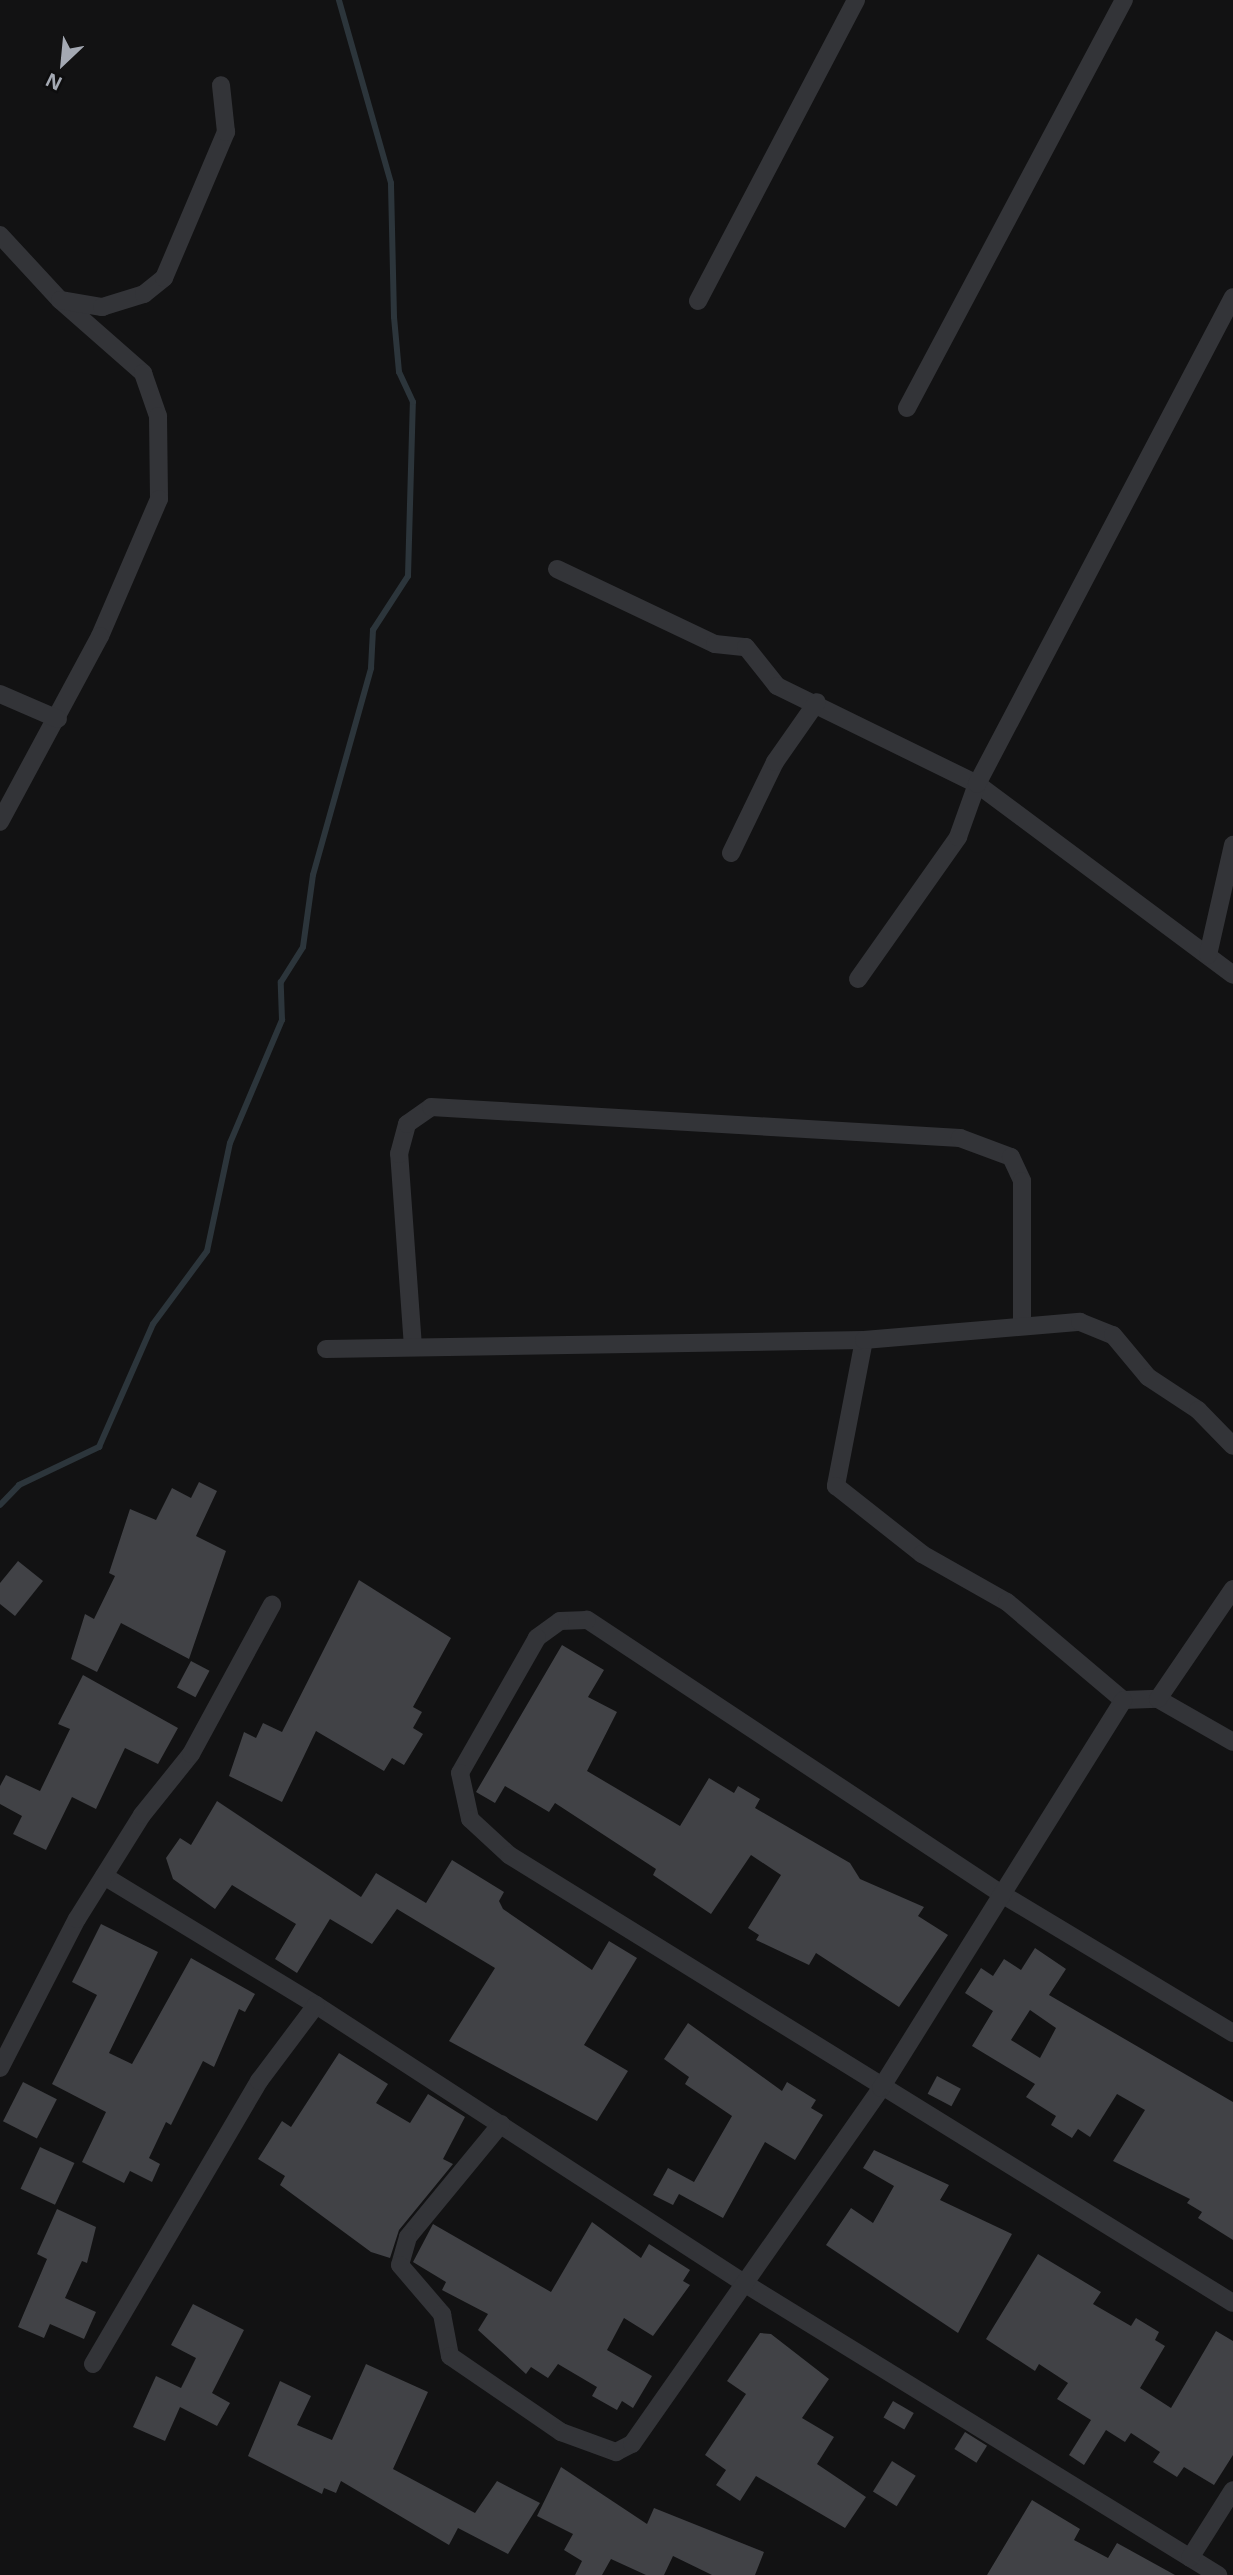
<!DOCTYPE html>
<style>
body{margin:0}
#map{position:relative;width:1233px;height:2575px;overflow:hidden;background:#121213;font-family:"Open Sans",sans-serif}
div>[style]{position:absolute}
.stream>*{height:6px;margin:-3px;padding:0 3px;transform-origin:3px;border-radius:3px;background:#2c353b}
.building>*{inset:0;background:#414246;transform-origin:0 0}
.street>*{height:18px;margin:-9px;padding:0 9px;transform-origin:9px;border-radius:9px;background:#333438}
span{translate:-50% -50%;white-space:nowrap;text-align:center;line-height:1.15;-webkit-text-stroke:5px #0d0d0e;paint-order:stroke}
.north{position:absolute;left:28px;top:28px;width:70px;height:70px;-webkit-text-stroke:5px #0d0d0e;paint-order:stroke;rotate:206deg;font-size:19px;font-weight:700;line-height:28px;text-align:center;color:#a4a9b3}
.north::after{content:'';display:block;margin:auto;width:24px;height:32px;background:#a4a9b3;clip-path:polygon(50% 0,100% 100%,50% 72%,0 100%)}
</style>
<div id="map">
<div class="stream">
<i style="left:0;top:1505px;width:28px;rotate:-46deg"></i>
<i style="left:19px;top:1485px;width:89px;rotate:-25.4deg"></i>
<i style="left:99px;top:1447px;width:134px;rotate:-66.3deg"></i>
<i style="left:153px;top:1324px;width:91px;rotate:-53.5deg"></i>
<i style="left:207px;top:1251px;width:110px;rotate:-78deg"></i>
<i style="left:230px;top:1143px;width:134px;rotate:-67.1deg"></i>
<i style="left:282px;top:1020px;width:38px;rotate:-92deg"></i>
<i style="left:281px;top:982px;width:41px;rotate:-57.8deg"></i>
<i style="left:303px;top:947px;width:73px;rotate:-82.1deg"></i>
<i style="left:313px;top:875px;width:215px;rotate:-74.3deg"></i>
<i style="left:371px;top:668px;width:38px;rotate:-87deg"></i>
<i style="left:373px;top:630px;width:64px;rotate:-57.1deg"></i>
<i style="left:408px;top:576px;width:174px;rotate:-88.4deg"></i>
<i style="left:413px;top:402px;width:33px;rotate:-115deg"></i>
<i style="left:399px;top:372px;width:55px;rotate:-95.2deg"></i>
<i style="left:394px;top:317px;width:134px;rotate:-91.3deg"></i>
<i style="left:391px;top:183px;width:190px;rotate:-105.9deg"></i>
</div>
<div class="building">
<i style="clip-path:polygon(199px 1482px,217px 1491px,196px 1536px,226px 1551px,189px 1659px,121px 1623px,97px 1672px,71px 1659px,85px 1614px,94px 1619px,115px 1576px,109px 1573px,130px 1509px,156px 1520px,172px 1488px,191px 1498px)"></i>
<i style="clip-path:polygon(18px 1561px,43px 1581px,15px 1616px,0 1604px,0 1583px)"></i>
<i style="clip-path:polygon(359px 1580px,451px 1638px,413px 1707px,422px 1712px,413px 1728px,423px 1734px,404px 1765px,392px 1758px,384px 1771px,316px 1731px,282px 1802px,229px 1776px,244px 1732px,256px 1738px,263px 1723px,282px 1732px)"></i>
<i style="clip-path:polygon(562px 1645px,604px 1670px,588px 1697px,617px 1712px,587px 1771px,680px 1826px,709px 1778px,734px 1793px,738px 1786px,760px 1799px,755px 1808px,850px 1863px,860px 1879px,924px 1907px,918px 1916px,948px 1935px,899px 2007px,816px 1953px,809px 1965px,756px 1940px,759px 1935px,748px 1928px,781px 1875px,751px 1855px,711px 1914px,653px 1875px,656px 1869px,555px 1803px,549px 1812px,505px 1786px,495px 1803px,476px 1792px)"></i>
<i style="left:191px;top:1661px;width:21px;height:30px;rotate:28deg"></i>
<i style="clip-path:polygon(83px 1675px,178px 1728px,158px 1764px,125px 1748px,96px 1809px,72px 1797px,46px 1850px,13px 1834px,22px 1816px,0 1804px,0 1786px,6px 1775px,40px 1791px,70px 1729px,58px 1724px)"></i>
<i style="clip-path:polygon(217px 1801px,361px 1897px,376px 1873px,426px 1903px,452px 1860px,504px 1892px,499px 1901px,503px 1909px,592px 1970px,609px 1941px,637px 1958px,584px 2045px,628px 2071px,597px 2121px,449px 2041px,495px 1968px,397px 1909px,372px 1944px,330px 1919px,297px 1973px,275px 1959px,296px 1924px,232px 1885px,215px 1909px,173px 1879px,166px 1858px,180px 1838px,191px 1845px)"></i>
<i style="clip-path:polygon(101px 1924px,158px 1952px,109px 2053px,132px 2064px,191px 1958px,255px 1994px,245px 2012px,239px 2009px,214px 2067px,203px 2061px,171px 2125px,166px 2122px,149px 2158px,160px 2164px,152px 2182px,130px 2171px,124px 2183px,82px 2162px,106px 2112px,52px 2084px,97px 1995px,72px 1982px)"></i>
<i style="clip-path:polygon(evenodd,1035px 1948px,1066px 1969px,1049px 1995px,1233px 2102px,1233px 2240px,1198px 2218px,1202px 2212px,1187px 2203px,1190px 2199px,1113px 2161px,1145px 2110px,1117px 2094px,1090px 2137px,1078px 2129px,1072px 2138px,1051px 2125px,1056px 2116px,1026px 2097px,1035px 2084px,972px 2046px,993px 2011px,965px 1993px,981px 1968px,993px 1976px,1004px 1959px,1021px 1970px,1035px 1948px,1030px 2010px,1056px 2028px,1040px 2058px,1011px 2040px,1030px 2010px)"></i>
<i style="clip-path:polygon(688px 2023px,782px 2091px,787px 2082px,816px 2100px,811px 2108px,823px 2115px,795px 2160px,765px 2142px,723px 2218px,679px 2194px,673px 2205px,653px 2195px,668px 2168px,694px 2182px,732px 2116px,685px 2084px,689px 2077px,664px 2059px)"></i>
<i style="clip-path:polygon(339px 2053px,388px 2084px,376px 2103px,410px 2123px,428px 2094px,465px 2117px,443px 2159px,453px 2164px,399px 2230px,390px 2258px,371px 2252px,280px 2185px,285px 2176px,258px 2159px,282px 2121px,291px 2127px)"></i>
<i style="left:937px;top:2076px;width:27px;height:20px;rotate:28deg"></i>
<i style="left:23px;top:2082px;width:38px;height:44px;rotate:27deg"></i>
<i style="left:40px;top:2147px;width:38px;height:46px;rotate:25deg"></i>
<i style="clip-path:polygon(874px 2150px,949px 2185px,940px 2200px,1012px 2234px,958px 2333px,826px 2245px,851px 2208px,873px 2223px,894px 2186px,863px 2168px)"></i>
<i style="clip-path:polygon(57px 2209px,96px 2227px,87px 2263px,82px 2261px,65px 2298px,96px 2312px,84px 2339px,50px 2324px,44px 2338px,18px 2327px,47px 2259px,37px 2254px)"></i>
<i style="clip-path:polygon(592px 2222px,641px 2258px,649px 2244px,690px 2270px,683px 2281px,690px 2285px,653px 2336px,624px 2318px,607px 2350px,652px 2376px,633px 2408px,622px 2401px,617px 2410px,592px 2396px,597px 2387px,558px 2364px,548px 2378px,531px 2367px,526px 2374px,478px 2330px,488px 2314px,442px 2290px,446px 2282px,413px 2262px,433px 2224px,551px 2292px)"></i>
<i style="clip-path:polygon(1038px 2254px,1101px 2292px,1093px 2304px,1131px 2326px,1136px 2318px,1159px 2332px,1155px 2340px,1165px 2346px,1140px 2388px,1171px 2408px,1216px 2331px,1233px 2341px,1233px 2455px,1214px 2485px,1184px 2467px,1177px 2477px,1153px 2462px,1160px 2452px,1131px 2433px,1125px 2442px,1106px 2430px,1084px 2465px,1069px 2455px,1091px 2420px,1057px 2399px,1068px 2383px,1039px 2364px,1035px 2371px,986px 2339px)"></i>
<i style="clip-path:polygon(193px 2304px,244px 2330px,212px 2393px,230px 2403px,217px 2426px,180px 2407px,165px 2441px,133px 2427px,156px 2376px,181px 2388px,196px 2358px,171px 2345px)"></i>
<i style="clip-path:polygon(760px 2333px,771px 2334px,829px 2379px,802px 2418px,834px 2437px,817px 2464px,866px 2497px,845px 2528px,756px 2476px,740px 2501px,716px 2485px,726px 2470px,705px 2455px,746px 2394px,727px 2381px)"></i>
<i style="clip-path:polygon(366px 2364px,428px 2392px,393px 2469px,475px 2513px,497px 2481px,540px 2503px,508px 2554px,458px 2528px,449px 2545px,341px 2481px,336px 2493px,324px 2488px,322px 2494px,248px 2456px,280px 2381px,311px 2396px,297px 2425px,332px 2440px)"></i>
<i style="left:893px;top:2401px;width:24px;height:19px;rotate:30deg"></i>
<i style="left:965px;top:2432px;width:26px;height:20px;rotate:32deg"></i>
<i style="left:892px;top:2461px;width:28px;height:36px;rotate:32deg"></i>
<i style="clip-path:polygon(561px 2467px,647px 2524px,654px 2508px,764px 2552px,755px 2575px,712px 2575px,673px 2556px,664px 2575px,646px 2575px,611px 2559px,602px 2575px,575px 2575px,582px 2561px,564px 2550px,573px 2534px,537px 2516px)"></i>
<i style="clip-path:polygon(1032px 2500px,1080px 2529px,1074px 2540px,1108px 2558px,1117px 2543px,1175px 2575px,987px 2575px)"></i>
</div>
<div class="street">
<i style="left:0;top:235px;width:88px;rotate:47.3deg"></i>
<i style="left:60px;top:300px;width:111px;rotate:41.3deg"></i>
<i style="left:143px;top:373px;width:46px;rotate:70.8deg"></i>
<i style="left:158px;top:416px;width:83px;rotate:89.3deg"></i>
<i style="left:159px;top:499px;width:149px;rotate:113.3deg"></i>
<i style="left:100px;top:636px;width:211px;rotate:118.3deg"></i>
<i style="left:60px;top:300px;width:43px;rotate:9.5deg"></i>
<i style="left:102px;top:307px;width:44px;rotate:-17.2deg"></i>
<i style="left:144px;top:294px;width:26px;rotate:-39deg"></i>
<i style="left:164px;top:278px;width:159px;rotate:-67deg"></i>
<i style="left:226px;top:132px;width:47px;rotate:-96.1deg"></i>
<i style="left:698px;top:301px;width:340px;rotate:-62.3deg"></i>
<i style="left:907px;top:408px;width:462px;rotate:-62deg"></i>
<i style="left:557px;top:569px;width:175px;rotate:25.4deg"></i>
<i style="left:715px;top:644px;width:31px;rotate:6deg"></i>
<i style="left:746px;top:647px;width:50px;rotate:51.5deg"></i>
<i style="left:777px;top:686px;width:223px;rotate:26.1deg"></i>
<i style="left:977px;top:784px;width:319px;rotate:36.7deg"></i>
<i style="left:0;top:694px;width:63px;rotate:23.3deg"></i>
<i style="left:731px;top:853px;width:101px;rotate:-64.2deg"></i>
<i style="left:775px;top:762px;width:73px;rotate:-55deg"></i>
<i style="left:1208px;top:955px;width:113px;rotate:-77.2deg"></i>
<i style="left:858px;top:979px;width:174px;rotate:-54.8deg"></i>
<i style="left:958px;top:837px;width:56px;rotate:-70.3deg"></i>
<i style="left:977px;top:784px;width:550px;rotate:-62.27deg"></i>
<i style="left:864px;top:1340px;width:149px;rotate:100.9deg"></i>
<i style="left:836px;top:1486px;width:110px;rotate:38.3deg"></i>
<i style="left:922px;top:1554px;width:98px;rotate:29.5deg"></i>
<i style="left:1007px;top:1602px;width:152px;rotate:40.2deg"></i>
<i style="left:1123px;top:1700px;width:35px;rotate:-2deg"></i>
<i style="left:1158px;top:1699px;width:86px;rotate:29.8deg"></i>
<i style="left:413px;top:1347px;width:194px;rotate:-94.1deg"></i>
<i style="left:399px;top:1154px;width:31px;rotate:-75deg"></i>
<i style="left:407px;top:1124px;width:29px;rotate:-35deg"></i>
<i style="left:431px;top:1107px;width:530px;rotate:3.35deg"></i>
<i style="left:960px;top:1138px;width:54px;rotate:20.4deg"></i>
<i style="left:1011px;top:1157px;width:26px;rotate:65deg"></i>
<i style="left:1022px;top:1181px;width:142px;rotate:90deg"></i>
<i style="left:326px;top:1349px;width:538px;rotate:-0.96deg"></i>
<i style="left:864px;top:1340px;width:217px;rotate:-4.8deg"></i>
<i style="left:1080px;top:1322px;width:35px;rotate:22deg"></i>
<i style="left:1113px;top:1335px;width:55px;rotate:50.2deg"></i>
<i style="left:1148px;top:1377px;width:60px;rotate:33.4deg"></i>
<i style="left:1198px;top:1410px;width:50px;rotate:45.8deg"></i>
<i style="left:1158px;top:1699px;width:133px;rotate:-55.7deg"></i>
<i style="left:104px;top:1876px;width:248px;rotate:31.3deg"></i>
<i style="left:316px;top:2005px;width:510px;rotate:33.01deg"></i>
<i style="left:744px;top:2283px;width:557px;rotate:31.63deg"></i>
<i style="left:1233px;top:2033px;width:268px;rotate:-149deg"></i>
<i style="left:1003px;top:1895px;width:499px;rotate:-146.5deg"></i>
<i style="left:587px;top:1620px;width:27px;rotate:178deg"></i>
<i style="left:560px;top:1621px;width:29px;rotate:144deg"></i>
<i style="left:537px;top:1638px;width:155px;rotate:119.7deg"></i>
<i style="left:460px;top:1773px;width:47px;rotate:77.7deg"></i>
<i style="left:470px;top:1819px;width:53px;rotate:42.7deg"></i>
<i style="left:509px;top:1855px;width:851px;rotate:31.75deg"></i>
<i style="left:0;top:2068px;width:168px;rotate:-62.7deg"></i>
<i style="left:77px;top:1919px;width:123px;rotate:-58deg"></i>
<i style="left:142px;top:1815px;width:78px;rotate:-51.2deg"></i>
<i style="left:191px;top:1754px;width:170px;rotate:-61.5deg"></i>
<i style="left:501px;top:2124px;width:146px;rotate:129.5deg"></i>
<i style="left:408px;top:2237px;width:29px;rotate:106deg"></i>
<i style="left:400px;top:2265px;width:65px;rotate:49.4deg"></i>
<i style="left:442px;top:2314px;width:43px;rotate:79.2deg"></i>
<i style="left:450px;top:2356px;width:135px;rotate:34.4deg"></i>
<i style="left:561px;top:2432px;width:59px;rotate:20deg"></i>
<i style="left:616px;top:2452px;width:18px;rotate:-27deg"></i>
<i style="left:632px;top:2444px;width:434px;rotate:-55deg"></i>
<i style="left:881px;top:2088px;width:457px;rotate:-58deg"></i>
<i style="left:93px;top:2364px;width:328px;rotate:-59.6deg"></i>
<i style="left:259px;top:2081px;width:95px;rotate:-53.1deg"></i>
<i style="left:1190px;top:2558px;width:80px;rotate:-57.7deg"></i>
</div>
<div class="north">N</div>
</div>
